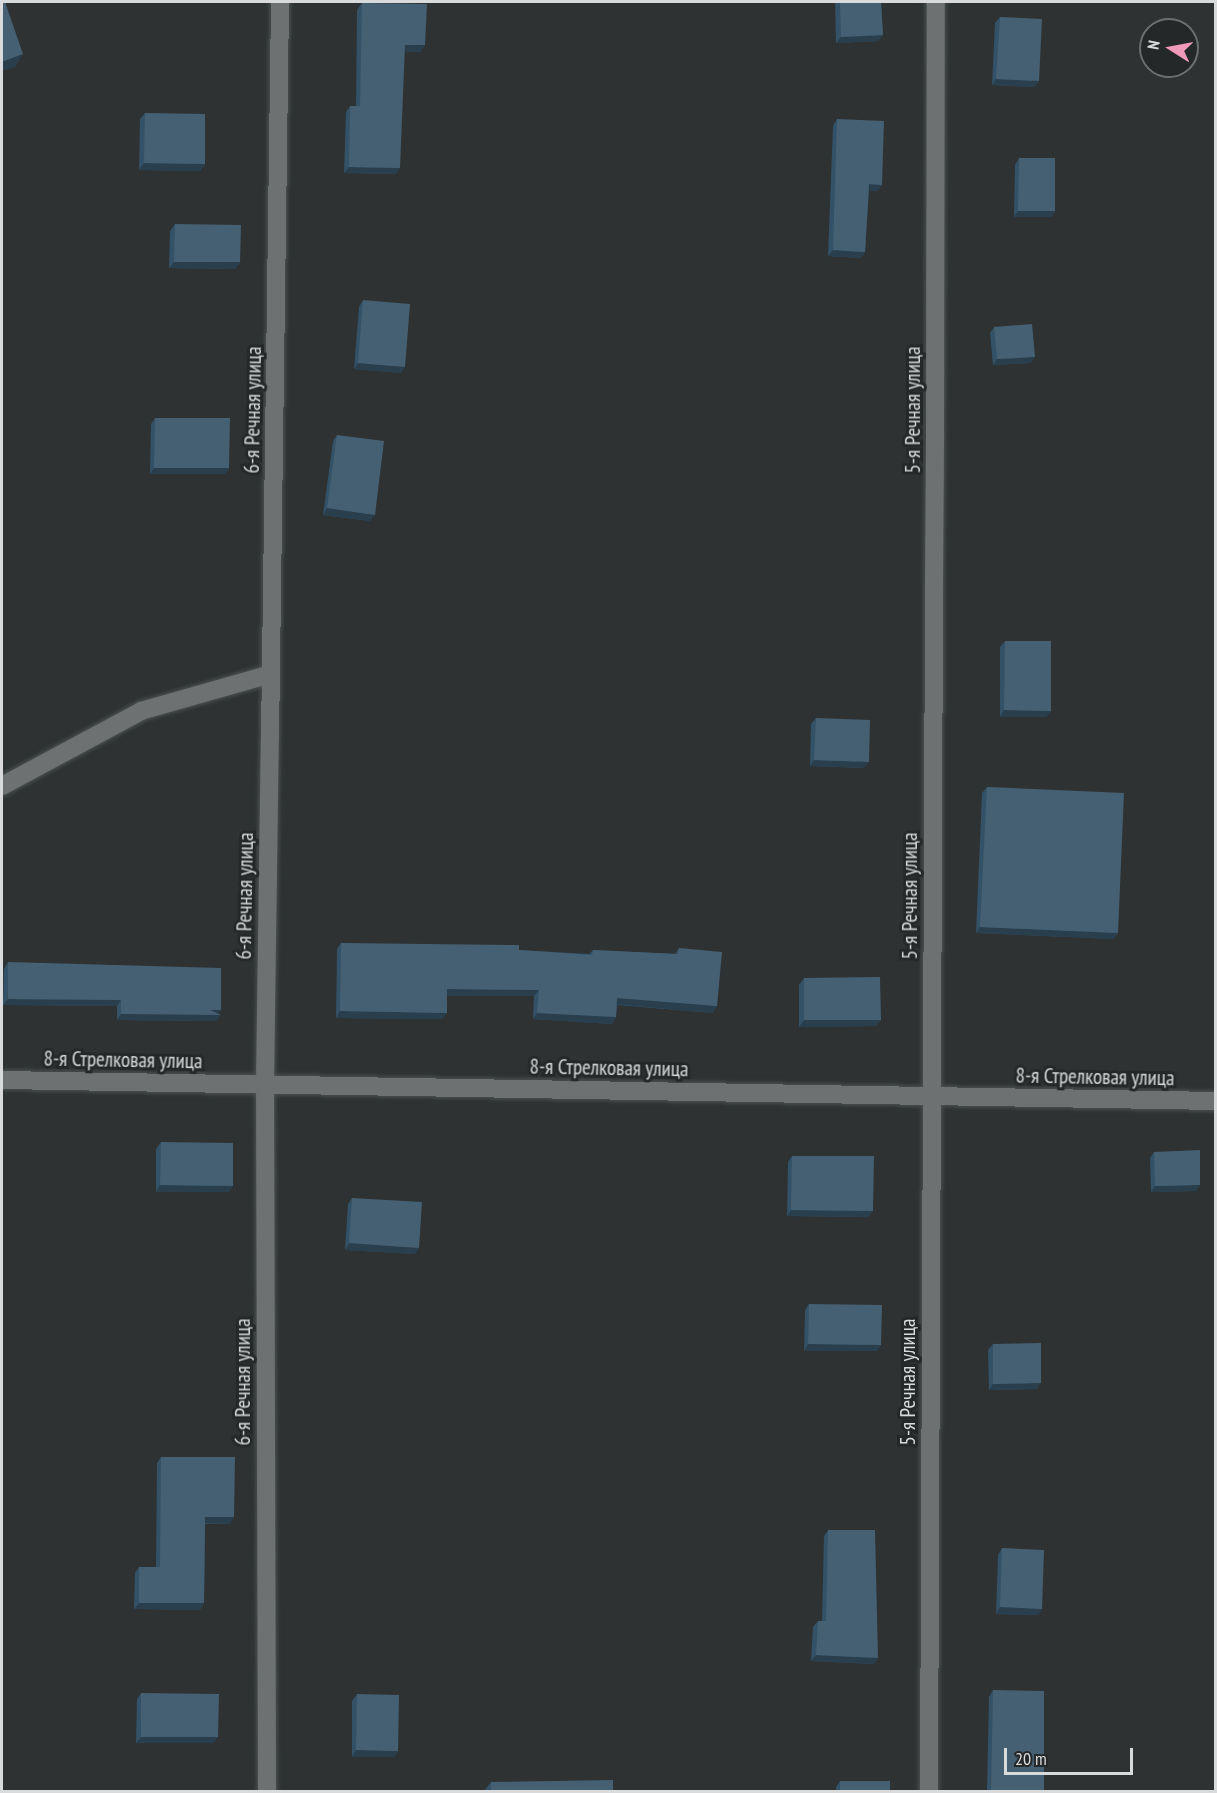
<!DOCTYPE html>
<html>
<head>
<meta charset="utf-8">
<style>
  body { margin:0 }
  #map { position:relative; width:1217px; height:1793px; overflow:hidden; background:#2e3233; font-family:"PT Sans Narrow",sans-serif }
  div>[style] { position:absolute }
  .roads { filter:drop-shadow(0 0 2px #4c5050) drop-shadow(0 0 2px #4c5050) }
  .lane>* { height:18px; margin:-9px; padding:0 9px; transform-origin:9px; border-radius:9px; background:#6d7172 }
  .street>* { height:18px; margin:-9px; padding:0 9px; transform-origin:9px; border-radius:9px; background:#6d7172 }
  .wall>* { inset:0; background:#335167 }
  .shaded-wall>* { inset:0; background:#2a3f4d }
  .building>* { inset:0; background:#456073 }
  span { translate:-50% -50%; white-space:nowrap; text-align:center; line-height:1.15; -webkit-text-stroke:6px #242829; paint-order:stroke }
  .street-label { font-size:21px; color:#d8dadb }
  .frame { position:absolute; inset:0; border:3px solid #d8dadb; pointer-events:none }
  .north { position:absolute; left:1139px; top:18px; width:60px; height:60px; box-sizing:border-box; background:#242829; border:2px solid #6c6f70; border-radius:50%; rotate:281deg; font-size:16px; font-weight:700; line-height:24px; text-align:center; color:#d8dadb }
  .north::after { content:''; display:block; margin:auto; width:21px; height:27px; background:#ef9ab8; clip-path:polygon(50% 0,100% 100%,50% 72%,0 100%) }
  .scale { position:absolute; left:1004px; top:1748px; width:129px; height:27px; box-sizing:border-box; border:3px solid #d8dadb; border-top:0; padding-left:8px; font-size:18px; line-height:21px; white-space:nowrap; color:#d8dadb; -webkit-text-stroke:4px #242829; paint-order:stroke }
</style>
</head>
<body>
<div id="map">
  <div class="roads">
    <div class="lane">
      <div style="left:934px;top:589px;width:154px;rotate:-89.6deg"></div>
      <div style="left:270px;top:738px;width:736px;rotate:-89.22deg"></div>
      <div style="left:2px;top:786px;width:158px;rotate:-28.3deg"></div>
      <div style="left:141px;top:711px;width:135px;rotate:-15.9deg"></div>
    </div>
    <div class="street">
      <div style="left:935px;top:435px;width:433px;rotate:-89.9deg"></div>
      <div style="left:2px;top:1080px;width:1214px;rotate:0.99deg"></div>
      <div style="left:267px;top:1792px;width:708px;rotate:-90.16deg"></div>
      <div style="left:265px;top:1084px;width:346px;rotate:-89.2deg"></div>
      <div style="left:929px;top:1792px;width:1203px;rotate:-89.76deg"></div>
    </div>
  </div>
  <div class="wall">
    <div style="clip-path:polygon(835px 2px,881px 2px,883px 35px,878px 41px,836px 43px)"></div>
    <div style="clip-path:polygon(362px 3px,421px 52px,404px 51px,396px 174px,344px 173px,346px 112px,350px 106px,356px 106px,357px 10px)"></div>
    <div style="clip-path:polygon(1000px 17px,1035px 87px,992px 85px,995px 23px)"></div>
    <div style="clip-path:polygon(145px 113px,205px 164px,200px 171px,139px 170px,140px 119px)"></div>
    <div style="clip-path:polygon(837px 119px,882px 185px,877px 191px,869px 191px,865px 252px,861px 258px,828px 256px,833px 126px)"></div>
    <div style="clip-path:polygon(1019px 158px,1055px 211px,1051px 217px,1014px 217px,1015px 165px)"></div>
    <div style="clip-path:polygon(175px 224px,240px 262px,235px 269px,169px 268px,170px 231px)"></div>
    <div style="clip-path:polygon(363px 300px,401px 373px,354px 369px,359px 307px)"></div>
    <div style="clip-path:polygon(994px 327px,1031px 363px,993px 365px,990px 333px)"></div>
    <div style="clip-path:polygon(155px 418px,229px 468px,225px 474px,150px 474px,151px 424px)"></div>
    <div style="clip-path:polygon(337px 435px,370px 521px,323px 515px,333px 441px)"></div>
    <div style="clip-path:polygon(1005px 641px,1051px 711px,1046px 717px,1000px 717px,1000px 647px)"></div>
    <div style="clip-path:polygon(816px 718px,864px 768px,810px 766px,811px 724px)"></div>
    <div style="clip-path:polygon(987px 787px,1118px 933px,1113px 939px,976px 933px,982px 793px)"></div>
    <div style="clip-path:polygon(341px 943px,519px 950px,589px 954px,593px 950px,675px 954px,679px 948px,717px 1006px,712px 1013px,617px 1005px,616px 1017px,612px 1024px,533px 1019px,534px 996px,447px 996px,442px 1019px,336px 1018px,337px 949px)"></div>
    <div style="clip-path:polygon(8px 962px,221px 1010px,218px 1013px,216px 1021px,117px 1020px,117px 1006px,3px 1005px,4px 969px)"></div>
    <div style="clip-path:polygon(804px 978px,881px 1020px,876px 1026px,799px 1027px,799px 985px)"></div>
    <div style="clip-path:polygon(161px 1142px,229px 1192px,156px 1192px,156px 1149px)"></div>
    <div style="clip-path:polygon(1154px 1152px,1196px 1191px,1151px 1192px,1150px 1158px)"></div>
    <div style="clip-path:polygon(792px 1156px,869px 1217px,787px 1216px,788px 1162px)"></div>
    <div style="clip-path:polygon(352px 1198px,415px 1254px,345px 1250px,348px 1204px)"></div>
    <div style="clip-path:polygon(809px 1304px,877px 1351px,804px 1351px,805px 1310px)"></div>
    <div style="clip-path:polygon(993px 1344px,1037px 1389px,989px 1390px,988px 1350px)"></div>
    <div style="clip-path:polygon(161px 1457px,230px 1524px,205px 1524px,204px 1603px,200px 1610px,134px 1609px,135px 1573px,139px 1567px,156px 1567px,157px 1463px)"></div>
    <div style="clip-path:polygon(828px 1530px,874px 1664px,811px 1661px,813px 1627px,818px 1621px,822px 1621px,824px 1536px)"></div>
    <div style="clip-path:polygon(1002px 1548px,1042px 1609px,1038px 1615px,996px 1614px,998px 1555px)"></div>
    <div style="clip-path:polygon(993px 1690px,1044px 1791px,987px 1791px,989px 1697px)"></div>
    <div style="clip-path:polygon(141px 1693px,218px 1737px,213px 1743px,136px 1743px,137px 1699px)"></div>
    <div style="clip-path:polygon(357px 1694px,398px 1751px,394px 1757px,352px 1757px,352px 1701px)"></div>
    <div style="clip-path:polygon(840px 1781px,890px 1791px,836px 1791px,836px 1787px)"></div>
    <div style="clip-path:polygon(491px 1782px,613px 1791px,484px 1791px)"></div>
  </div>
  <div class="shaded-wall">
    <div style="clip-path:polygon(187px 2px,233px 2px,232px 3px)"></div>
    <div style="clip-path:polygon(883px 35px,878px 41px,836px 43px,841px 37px)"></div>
    <div style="clip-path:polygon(405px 45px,425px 45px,421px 52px,400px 51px)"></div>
    <div style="clip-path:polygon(23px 54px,15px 67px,2px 71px,2px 62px)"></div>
    <div style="clip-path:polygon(996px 79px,1039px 81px,1035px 87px,992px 85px)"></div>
    <div style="clip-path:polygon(144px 163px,205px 164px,200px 171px,139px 170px)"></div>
    <div style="clip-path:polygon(349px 167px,400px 168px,396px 174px,344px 173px)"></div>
    <div style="clip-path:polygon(869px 184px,882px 185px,877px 191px,865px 191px)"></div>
    <div style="clip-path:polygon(1018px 211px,1055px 211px,1051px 217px,1014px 217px)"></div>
    <div style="clip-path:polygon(833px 250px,865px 252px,861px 258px,828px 256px)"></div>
    <div style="clip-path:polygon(174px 262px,240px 262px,235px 269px,169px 268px)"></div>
    <div style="clip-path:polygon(1035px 357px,1031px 363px,993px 365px,997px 359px)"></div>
    <div style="clip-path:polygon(358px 363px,405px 367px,401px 373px,354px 369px)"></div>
    <div style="clip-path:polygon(154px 468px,229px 468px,225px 474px,150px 474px)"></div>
    <div style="clip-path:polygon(327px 508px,375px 515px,370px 521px,323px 515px)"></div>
    <div style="clip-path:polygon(1004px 710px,1051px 711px,1046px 717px,1000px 717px)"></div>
    <div style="clip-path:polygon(814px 760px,869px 762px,864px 768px,810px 766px)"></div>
    <div style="clip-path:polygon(980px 927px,1118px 933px,1113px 939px,976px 933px)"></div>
    <div style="clip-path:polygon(447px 989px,539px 990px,534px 996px,442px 996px)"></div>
    <div style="clip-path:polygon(617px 998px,717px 1006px,712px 1013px,613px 1004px)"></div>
    <div style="clip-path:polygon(8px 999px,121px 1000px,117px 1006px,3px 1005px)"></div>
    <div style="clip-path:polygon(210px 1010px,221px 1010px,217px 1015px,221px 1015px,216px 1021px,117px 1020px,121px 1014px)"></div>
    <div style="clip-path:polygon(340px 1011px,447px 1013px,442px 1019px,336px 1018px)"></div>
    <div style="clip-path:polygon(537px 1013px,616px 1017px,612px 1024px,533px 1019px)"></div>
    <div style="clip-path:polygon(804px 1020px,881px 1020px,876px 1026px,799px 1027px)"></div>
    <div style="clip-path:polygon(160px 1185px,233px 1186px,229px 1192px,156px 1192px)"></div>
    <div style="clip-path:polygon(1200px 1185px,1196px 1191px,1151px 1192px,1155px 1186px)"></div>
    <div style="clip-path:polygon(791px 1210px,873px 1211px,869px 1217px,787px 1216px)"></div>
    <div style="clip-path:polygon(349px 1243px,419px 1248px,415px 1254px,345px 1250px)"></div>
    <div style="clip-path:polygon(808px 1344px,881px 1345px,877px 1351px,804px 1351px)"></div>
    <div style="clip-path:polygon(1041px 1383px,1037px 1389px,989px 1390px,993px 1384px)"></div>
    <div style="clip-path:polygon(205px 1517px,234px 1517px,230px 1524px,201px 1523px)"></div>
    <div style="clip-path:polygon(139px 1603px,204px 1603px,200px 1610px,134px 1609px)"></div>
    <div style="clip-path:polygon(1000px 1607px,1042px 1609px,1038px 1615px,996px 1614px)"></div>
    <div style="clip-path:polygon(816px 1655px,878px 1658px,874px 1664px,811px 1661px)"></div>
    <div style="clip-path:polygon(141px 1737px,218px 1737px,213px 1743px,136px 1743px)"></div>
    <div style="clip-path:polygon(356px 1750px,398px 1751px,394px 1757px,352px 1757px)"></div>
  </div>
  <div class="building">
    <div style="clip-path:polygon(5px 2px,23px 54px,2px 62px,2px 3px)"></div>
    <div style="clip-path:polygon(840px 2px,881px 2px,883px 35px,841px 37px)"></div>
    <div style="clip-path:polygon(362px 3px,427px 4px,425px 45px,405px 45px,400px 168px,349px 167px,350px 106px,360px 106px)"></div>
    <div style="clip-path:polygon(1000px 17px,1042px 19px,1039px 81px,996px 79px)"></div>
    <div style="clip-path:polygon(145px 113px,205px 114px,205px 164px,144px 163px)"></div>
    <div style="clip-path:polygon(837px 119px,884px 121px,882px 185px,869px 184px,865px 252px,833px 250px)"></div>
    <div style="clip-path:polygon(1019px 158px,1055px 158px,1055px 211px,1018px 211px)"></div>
    <div style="clip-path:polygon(175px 224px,241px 225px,240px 262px,174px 262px)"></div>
    <div style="clip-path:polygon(363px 300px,410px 304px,405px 367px,358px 363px)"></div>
    <div style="clip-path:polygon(1032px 324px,1035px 357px,997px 359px,994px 327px)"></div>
    <div style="clip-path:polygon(155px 418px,230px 418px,229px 468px,154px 468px)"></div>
    <div style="clip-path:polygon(337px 435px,384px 441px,375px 515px,327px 508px)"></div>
    <div style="clip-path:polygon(1005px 641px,1051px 641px,1051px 711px,1004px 710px)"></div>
    <div style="clip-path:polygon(816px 718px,870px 720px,869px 762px,814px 760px)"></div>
    <div style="clip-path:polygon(987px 787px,1124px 793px,1118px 933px,980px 927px)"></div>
    <div style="clip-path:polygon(341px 943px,519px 945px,519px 950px,592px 955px,593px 950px,678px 954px,679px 948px,722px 952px,717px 1006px,617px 998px,616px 1017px,537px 1013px,539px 990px,447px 989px,447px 1013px,340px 1011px)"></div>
    <div style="clip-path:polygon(8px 962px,221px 968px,221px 1010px,210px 1010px,221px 1015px,121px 1014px,121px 1000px,8px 999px)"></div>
    <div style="clip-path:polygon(880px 977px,881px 1020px,804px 1020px,804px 978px)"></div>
    <div style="clip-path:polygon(161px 1142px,233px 1143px,233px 1186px,160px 1185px)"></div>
    <div style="clip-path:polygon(1200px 1150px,1200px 1185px,1155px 1186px,1154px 1152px)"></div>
    <div style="clip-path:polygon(792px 1156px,874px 1156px,873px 1211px,791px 1210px)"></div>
    <div style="clip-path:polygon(352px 1198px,422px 1202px,419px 1248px,349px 1243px)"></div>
    <div style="clip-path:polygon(809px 1304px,882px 1305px,881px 1345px,808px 1344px)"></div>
    <div style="clip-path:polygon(1041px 1343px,1041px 1383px,993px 1384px,993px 1344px)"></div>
    <div style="clip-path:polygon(161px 1457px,235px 1457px,234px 1517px,205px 1517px,204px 1603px,139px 1603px,139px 1567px,160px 1567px)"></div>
    <div style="clip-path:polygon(828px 1530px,875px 1530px,878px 1658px,816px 1655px,818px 1621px,826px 1621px)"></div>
    <div style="clip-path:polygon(1002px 1548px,1044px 1550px,1042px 1609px,1000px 1607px)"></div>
    <div style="clip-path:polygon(993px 1690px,1044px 1691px,1044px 1791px,991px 1791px)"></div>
    <div style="clip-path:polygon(141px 1693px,219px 1694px,218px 1737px,141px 1737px)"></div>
    <div style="clip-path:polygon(357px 1694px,399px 1695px,398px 1751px,356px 1750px)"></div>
    <div style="clip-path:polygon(613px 1780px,613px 1791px,491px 1791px,491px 1782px)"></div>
    <div style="clip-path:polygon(840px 1781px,890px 1781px,890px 1791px,840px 1791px)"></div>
  </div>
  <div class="street-label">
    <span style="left:253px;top:410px;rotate:-89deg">6-я Речная улица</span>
    <span style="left:913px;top:410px;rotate:-90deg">5-я Речная улица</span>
    <span style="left:245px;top:896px;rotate:-89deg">6-я Речная улица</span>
    <span style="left:910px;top:896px;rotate:-90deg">5-я Речная улица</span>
    <span style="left:123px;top:1060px;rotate:1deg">8-я Стрелковая улица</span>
    <span style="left:609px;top:1068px;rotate:1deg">8-я Стрелковая улица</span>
    <span style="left:1095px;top:1077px;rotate:1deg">8-я Стрелковая улица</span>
    <span style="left:243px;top:1382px;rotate:-90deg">6-я Речная улица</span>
    <span style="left:908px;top:1382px;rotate:-90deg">5-я Речная улица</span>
  </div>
  <div class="frame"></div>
  <div class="north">N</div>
  <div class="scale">20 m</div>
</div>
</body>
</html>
